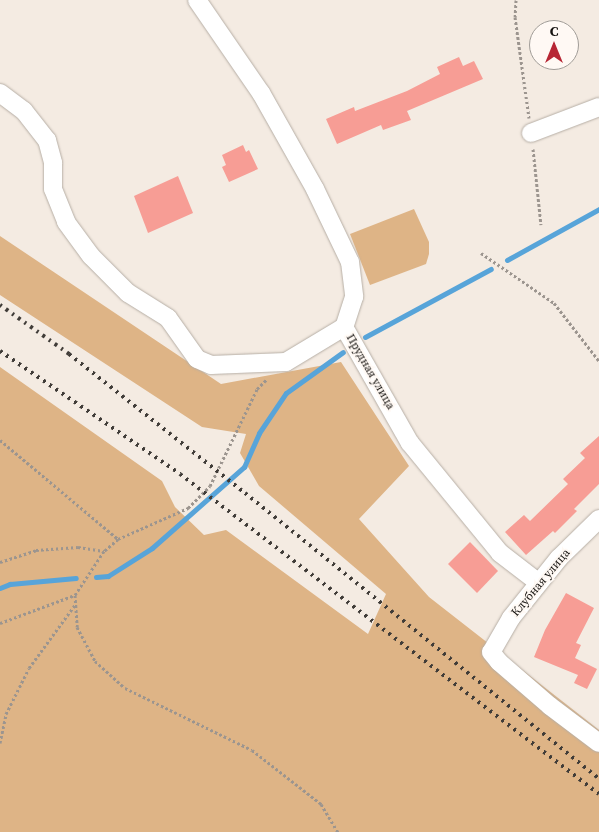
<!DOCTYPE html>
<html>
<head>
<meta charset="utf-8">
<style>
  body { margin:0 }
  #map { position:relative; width:599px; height:832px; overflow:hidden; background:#f4ebe2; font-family:"Source Serif 4",serif }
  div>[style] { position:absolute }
  .green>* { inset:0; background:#deb486 }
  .stream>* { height:5px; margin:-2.5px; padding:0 2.5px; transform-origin:2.5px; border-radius:2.5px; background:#57a4d9 }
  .building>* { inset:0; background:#f79d95 }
  .path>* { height:3px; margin-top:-1.5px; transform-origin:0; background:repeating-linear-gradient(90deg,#9c958f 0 2.5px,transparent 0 5px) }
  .roads { filter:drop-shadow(0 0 1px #b6aea5) drop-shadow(0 0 1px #b6aea5) }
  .street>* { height:18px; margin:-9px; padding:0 9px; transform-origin:9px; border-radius:9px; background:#fff }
  .rail>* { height:4px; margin-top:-2px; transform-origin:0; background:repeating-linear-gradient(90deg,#403c38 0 2.5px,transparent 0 7.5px) }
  span { translate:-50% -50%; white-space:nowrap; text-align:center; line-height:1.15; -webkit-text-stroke:4px #fff9f4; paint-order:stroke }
  .street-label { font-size:12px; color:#15120f }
  .north { position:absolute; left:529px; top:20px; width:50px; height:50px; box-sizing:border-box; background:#fff9f4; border:1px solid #a19d98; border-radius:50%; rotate:0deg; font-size:14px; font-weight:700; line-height:20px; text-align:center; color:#15120f }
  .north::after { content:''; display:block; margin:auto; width:18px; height:22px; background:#b72634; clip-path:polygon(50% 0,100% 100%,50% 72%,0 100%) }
</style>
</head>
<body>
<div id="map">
  <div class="green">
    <div style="clip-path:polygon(414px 209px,429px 242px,429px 254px,426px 264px,370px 285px,350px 234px)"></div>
    <div style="clip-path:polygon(0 236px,221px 384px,341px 362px,409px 466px,359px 519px,429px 597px,599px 730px,599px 832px,0 832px,0 367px,162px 481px,175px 507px,204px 535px,226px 530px,368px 634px,386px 594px,259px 486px,240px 453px,246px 434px,202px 427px,0 295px)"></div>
  </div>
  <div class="stream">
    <div style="left:507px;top:260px;width:105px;rotate:-29deg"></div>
    <div style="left:365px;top:337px;width:143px;rotate:-28.4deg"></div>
    <div style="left:96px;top:577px;width:12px;rotate:-5deg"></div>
    <div style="left:108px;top:576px;width:52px;rotate:-32.5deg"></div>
    <div style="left:152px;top:548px;width:123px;rotate:-41.4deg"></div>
    <div style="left:244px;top:467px;width:37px;rotate:-66deg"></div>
    <div style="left:259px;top:433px;width:48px;rotate:-56deg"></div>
    <div style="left:286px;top:393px;width:70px;rotate:-35.7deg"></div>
    <div style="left:0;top:588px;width:11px;rotate:-22deg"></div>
    <div style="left:10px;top:584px;width:66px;rotate:-5.2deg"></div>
  </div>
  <div class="building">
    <div style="clip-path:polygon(459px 57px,463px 66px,474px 61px,483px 79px,407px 111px,411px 120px,383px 130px,381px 125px,337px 144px,326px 119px,354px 107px,355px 111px,407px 91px,440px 74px,437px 67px)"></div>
    <div style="clip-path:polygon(243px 145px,246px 152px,249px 150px,258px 169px,229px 182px,222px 167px,226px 165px,222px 155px)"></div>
    <div style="clip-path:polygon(178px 176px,193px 213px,148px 233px,134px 196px)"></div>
    <div style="clip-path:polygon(599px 436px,599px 484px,574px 509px,577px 511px,555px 533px,553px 531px,526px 555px,505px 532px,524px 515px,530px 521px,568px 484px,563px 479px,585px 458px,580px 453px)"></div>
    <div style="clip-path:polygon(470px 542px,498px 571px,477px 593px,448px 564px)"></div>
    <div style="clip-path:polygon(566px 593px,594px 608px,576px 643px,581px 645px,575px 658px,597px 669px,587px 689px,574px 683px,578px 675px,534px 657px,545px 630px)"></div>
  </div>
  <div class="path">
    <div style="left:516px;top:0;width:17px;rotate:93deg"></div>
    <div style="left:515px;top:17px;width:102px;rotate:82.1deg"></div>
    <div style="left:533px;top:149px;width:76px;rotate:84deg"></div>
    <div style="left:481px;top:253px;width:88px;rotate:34.4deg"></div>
    <div style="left:554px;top:303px;width:73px;rotate:52.2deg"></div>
    <div style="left:0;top:440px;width:154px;rotate:40deg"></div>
    <div style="left:118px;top:539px;width:18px;rotate:139deg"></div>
    <div style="left:104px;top:551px;width:53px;rotate:123.4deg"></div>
    <div style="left:75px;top:595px;width:32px;rotate:86deg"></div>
    <div style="left:77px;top:627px;width:38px;rotate:62deg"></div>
    <div style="left:95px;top:661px;width:40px;rotate:42deg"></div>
    <div style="left:125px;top:688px;width:141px;rotate:26deg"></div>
    <div style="left:252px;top:750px;width:88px;rotate:38deg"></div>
    <div style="left:321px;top:804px;width:33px;rotate:59deg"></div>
    <div style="left:118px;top:539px;width:77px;rotate:-23.9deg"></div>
    <div style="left:188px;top:508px;width:31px;rotate:-45deg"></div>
    <div style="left:210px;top:486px;width:108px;rotate:-64.1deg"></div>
    <div style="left:257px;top:389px;width:14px;rotate:-45deg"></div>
    <div style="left:0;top:562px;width:38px;rotate:-18deg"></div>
    <div style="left:36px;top:550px;width:42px;rotate:-4.1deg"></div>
    <div style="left:78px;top:547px;width:26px;rotate:9deg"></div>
    <div style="left:0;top:623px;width:80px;rotate:-20.5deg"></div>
    <div style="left:0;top:743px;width:30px;rotate:-78deg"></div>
    <div style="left:6px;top:714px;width:51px;rotate:-63.4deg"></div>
    <div style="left:29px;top:668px;width:78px;rotate:-53.9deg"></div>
  </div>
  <div class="roads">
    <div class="street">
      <div style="left:197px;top:0;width:113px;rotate:55.5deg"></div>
      <div style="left:261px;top:93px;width:110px;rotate:60.6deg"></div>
      <div style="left:315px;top:189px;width:81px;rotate:64.4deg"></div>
      <div style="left:350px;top:262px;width:35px;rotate:83deg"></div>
      <div style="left:354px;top:297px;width:32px;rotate:108deg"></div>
      <div style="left:344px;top:327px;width:133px;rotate:60.4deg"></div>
      <div style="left:410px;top:443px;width:142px;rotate:50.7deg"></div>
      <div style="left:500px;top:553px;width:49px;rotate:37.6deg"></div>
      <div style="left:0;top:93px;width:30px;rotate:37deg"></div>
      <div style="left:24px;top:111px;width:37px;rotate:52deg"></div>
      <div style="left:47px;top:140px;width:24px;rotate:75deg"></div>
      <div style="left:53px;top:163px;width:26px;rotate:90deg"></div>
      <div style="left:53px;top:189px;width:35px;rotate:68deg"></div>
      <div style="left:66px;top:222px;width:42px;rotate:53.7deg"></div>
      <div style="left:91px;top:256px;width:52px;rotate:45deg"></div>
      <div style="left:128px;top:293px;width:47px;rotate:32deg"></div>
      <div style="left:168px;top:318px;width:50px;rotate:54.7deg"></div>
      <div style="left:197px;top:359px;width:15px;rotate:23deg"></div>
      <div style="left:211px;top:365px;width:75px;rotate:-2.3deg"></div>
      <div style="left:286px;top:362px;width:68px;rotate:-31.1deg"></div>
      <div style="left:531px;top:133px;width:73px;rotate:-20.9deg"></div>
      <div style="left:599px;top:519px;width:56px;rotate:135.7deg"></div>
      <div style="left:559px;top:558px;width:77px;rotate:128.7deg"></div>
      <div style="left:511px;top:618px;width:39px;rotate:120deg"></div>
      <div style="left:491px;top:652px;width:13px;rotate:51deg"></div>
      <div style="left:499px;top:662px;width:67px;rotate:40.8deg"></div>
      <div style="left:550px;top:706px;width:61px;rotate:37.1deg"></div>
    </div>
  </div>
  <div class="rail">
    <div style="left:0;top:305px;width:85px;rotate:35.4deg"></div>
    <div style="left:69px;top:354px;width:224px;rotate:38.3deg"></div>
    <div style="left:245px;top:493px;width:455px;rotate:38.9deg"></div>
    <div style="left:0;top:351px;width:218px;rotate:34.3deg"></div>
    <div style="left:180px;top:474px;width:527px;rotate:37.37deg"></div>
  </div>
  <div class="street-label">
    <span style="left:370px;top:372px;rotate:60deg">Прудная улица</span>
    <span style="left:541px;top:583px;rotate:-50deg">Клубная улица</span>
  </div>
  <div class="north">С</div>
</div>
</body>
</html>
